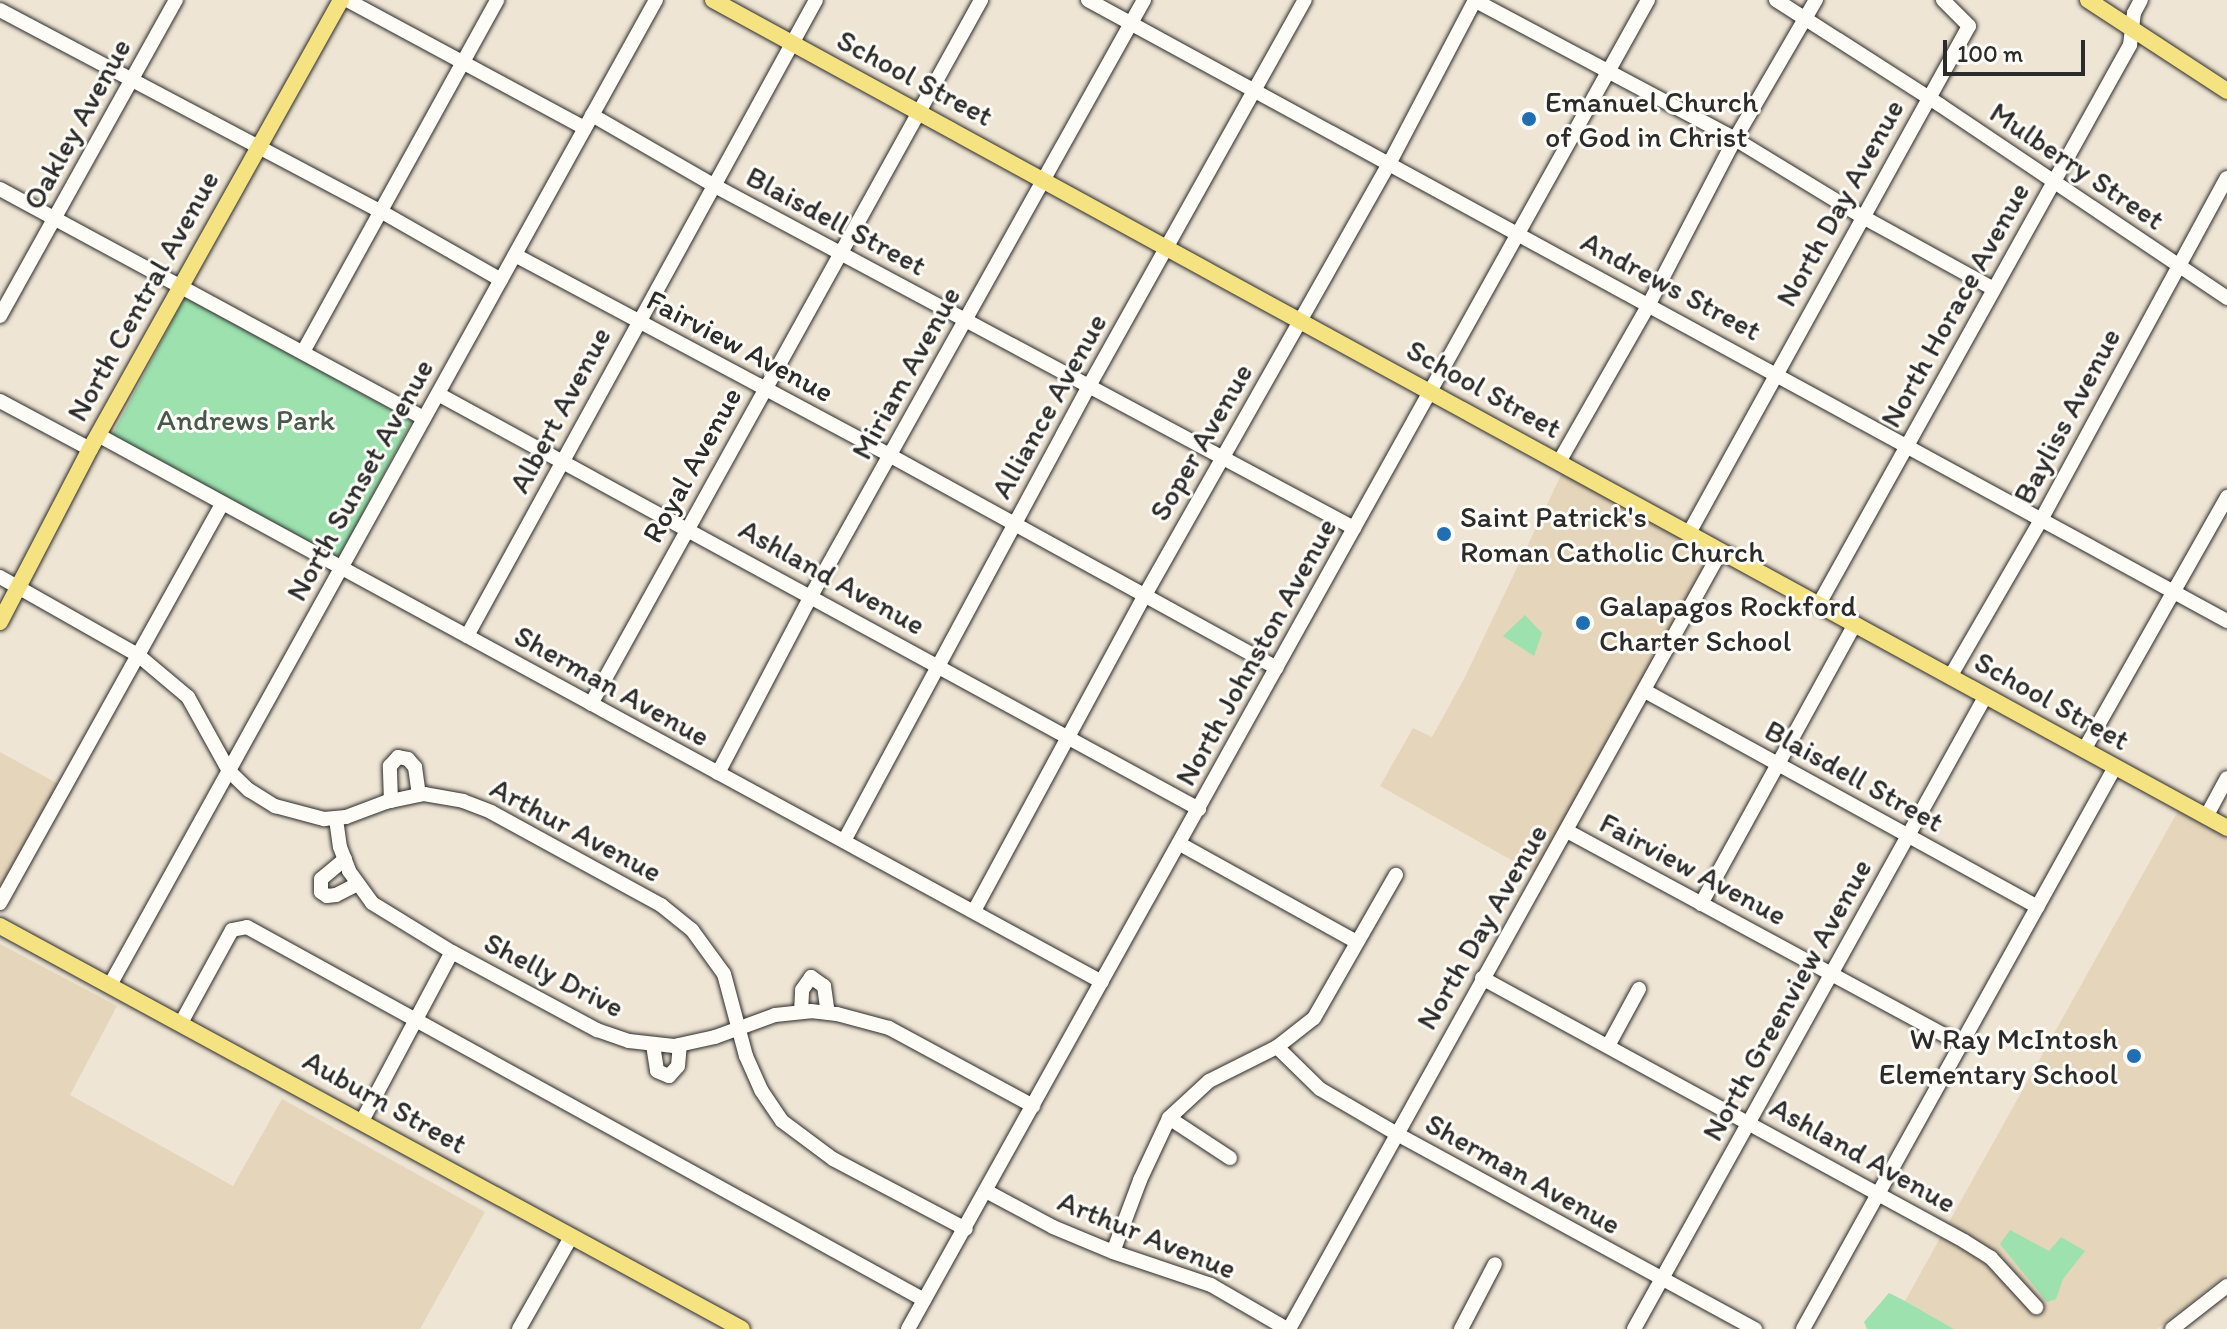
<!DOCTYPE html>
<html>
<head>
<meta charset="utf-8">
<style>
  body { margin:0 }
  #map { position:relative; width:2227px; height:1329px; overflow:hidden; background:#efe5d4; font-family:Itim,sans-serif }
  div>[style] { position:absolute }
  .built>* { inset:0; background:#e5d5bb }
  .green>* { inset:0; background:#9ce1ae }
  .roads { filter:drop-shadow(0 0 2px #2b2b2b) drop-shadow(0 0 2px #2b2b2b) }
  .minor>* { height:14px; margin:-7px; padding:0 7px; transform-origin:7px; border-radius:7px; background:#fdfcf7 }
  .major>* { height:16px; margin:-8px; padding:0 8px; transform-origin:8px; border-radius:8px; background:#f5e382 }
  .dots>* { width:22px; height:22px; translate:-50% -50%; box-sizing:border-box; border:4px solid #fdfcf7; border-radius:50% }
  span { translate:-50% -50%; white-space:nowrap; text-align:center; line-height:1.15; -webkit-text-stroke:6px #fdfcf7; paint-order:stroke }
  .street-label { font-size:30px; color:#2b2b2b }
  .poi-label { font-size:30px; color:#2b2b2b }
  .left { translate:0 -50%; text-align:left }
  .right { translate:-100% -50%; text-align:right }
  .park-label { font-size:30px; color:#47584c }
  .scale { position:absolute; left:1943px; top:40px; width:142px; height:36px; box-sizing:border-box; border:4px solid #2b2b2b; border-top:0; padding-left:10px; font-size:24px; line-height:28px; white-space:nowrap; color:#2b2b2b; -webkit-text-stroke:6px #fdfcf7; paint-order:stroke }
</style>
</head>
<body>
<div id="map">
  <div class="built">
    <div style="clip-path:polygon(1562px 473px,1703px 551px,1708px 561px,1536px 874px,1380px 786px,1413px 728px,1432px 737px,1465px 677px)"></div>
    <div style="clip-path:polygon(0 752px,60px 785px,0 894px)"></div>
    <div style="clip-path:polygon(2178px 811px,2227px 838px,2227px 1274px,2157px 1329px,1954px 1329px,1905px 1301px)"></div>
    <div style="clip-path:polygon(0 944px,117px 1006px,70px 1095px,233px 1186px,282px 1099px,485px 1212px,420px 1329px,0 1329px)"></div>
  </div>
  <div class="green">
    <div style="clip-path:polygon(185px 297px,412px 421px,341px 554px,332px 557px,112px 435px)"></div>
    <div style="clip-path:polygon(1525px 615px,1542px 633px,1534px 656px,1503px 636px)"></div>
    <div style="clip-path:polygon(2010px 1230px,2049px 1251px,2061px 1237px,2085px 1251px,2063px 1279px,2056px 1299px,2047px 1302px,2000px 1244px)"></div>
    <div style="clip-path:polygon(1889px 1293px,1905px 1301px,1954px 1329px,1867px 1329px,1864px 1322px)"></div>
  </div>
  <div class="roads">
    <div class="minor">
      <div style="left:347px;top:0;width:270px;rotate:28.3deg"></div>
      <div style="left:1088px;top:0;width:1297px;rotate:28.6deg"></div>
      <div style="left:1474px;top:0;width:296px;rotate:28deg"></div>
      <div style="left:1735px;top:139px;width:150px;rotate:31.4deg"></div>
      <div style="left:1863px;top:217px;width:149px;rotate:28.8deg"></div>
      <div style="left:1776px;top:0;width:195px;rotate:32.6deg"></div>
      <div style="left:1940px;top:105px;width:346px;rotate:33.9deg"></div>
      <div style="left:0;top:10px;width:432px;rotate:27.9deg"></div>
      <div style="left:382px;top:212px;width:137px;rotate:29.7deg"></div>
      <div style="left:592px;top:115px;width:142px;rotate:30deg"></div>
      <div style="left:715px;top:186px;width:725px;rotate:28.16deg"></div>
      <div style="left:0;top:189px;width:482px;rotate:28.4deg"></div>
      <div style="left:515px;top:255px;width:426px;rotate:28.1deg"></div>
      <div style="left:891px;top:456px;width:440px;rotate:28.8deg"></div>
      <div style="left:0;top:316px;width:362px;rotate:-60.9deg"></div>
      <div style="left:303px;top:352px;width:402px;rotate:-61.1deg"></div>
      <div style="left:438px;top:394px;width:867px;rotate:28.61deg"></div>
      <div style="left:0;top:401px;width:102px;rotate:28.1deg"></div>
      <div style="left:98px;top:435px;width:1143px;rotate:28.58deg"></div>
      <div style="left:1559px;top:462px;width:182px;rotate:-60.3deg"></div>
      <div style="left:1649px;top:304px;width:186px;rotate:-62.5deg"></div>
      <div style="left:1735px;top:139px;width:161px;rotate:-59.8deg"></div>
      <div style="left:1689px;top:533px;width:579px;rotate:-61.09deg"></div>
      <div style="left:1969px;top:26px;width:37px;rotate:-135deg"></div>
      <div style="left:0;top:577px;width:159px;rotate:29.5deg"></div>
      <div style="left:138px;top:655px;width:65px;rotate:40deg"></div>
      <div style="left:188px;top:697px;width:85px;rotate:61deg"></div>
      <div style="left:229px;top:771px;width:28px;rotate:44deg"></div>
      <div style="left:249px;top:790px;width:31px;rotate:32deg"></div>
      <div style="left:275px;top:806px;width:51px;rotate:14.9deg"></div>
      <div style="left:324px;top:819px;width:22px;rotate:-5deg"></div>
      <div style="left:346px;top:817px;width:43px;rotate:-20.6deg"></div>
      <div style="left:386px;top:802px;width:39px;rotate:-12deg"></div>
      <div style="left:424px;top:794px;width:40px;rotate:10deg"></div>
      <div style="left:463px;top:801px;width:30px;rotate:21deg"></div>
      <div style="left:491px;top:812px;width:194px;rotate:28.7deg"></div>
      <div style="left:661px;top:905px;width:40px;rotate:39deg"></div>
      <div style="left:692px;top:930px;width:54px;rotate:54deg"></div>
      <div style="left:724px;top:974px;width:85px;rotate:75deg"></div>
      <div style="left:746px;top:1056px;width:37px;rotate:66deg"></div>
      <div style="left:761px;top:1090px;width:37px;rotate:56deg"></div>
      <div style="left:782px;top:1121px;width:64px;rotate:36.7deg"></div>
      <div style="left:833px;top:1159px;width:150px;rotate:27.8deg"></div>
      <div style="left:1819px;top:604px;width:640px;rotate:-60.91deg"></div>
      <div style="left:2130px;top:45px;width:32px;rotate:-83deg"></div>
      <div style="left:2134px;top:13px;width:15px;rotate:-62deg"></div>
      <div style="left:467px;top:636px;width:725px;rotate:-61.24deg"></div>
      <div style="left:1950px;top:677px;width:181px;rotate:-59.9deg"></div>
      <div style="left:2041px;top:520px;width:389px;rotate:-61.5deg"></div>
      <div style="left:1645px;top:691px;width:448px;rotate:28.8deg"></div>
      <div style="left:591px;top:704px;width:805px;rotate:-61.01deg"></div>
      <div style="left:2084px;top:750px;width:291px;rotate:-60.5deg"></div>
      <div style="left:718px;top:773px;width:200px;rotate:-62.3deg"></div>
      <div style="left:811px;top:596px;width:683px;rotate:-60.81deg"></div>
      <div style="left:391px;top:801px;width:35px;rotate:-92deg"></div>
      <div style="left:390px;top:766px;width:12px;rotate:-48deg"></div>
      <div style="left:398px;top:757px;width:10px;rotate:11deg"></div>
      <div style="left:408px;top:759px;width:11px;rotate:49deg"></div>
      <div style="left:415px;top:767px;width:28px;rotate:82deg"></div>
      <div style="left:2206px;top:817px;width:44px;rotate:-61.7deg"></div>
      <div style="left:336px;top:819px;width:28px;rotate:82deg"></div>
      <div style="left:340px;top:847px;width:26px;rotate:69deg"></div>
      <div style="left:349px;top:871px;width:39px;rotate:54deg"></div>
      <div style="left:372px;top:903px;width:94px;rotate:31.5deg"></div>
      <div style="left:452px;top:952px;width:165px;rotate:28.3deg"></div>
      <div style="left:597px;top:1030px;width:34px;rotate:19deg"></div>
      <div style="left:629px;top:1041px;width:45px;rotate:6.3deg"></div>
      <div style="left:674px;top:1046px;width:42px;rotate:-12.4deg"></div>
      <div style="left:715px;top:1037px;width:64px;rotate:-20.1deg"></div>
      <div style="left:775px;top:1015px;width:36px;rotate:-6deg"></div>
      <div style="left:811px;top:1011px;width:26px;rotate:7deg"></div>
      <div style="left:837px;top:1014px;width:54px;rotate:15.1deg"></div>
      <div style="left:889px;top:1028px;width:164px;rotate:28.4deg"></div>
      <div style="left:1567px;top:831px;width:449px;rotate:28.4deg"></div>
      <div style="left:844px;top:841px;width:517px;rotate:-61.7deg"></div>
      <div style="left:1089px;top:386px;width:442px;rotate:-60.8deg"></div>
      <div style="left:1180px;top:844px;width:202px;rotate:29deg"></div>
      <div style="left:345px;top:859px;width:31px;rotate:140deg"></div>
      <div style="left:321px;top:879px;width:13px;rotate:90deg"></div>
      <div style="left:321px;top:892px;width:7px;rotate:34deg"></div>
      <div style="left:327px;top:896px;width:9px;rotate:-6deg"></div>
      <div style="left:336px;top:895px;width:22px;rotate:-27deg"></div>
      <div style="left:0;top:903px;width:457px;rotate:-60.9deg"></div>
      <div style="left:1701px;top:904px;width:320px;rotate:-61.2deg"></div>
      <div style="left:974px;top:911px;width:359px;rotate:-61.6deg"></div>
      <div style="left:1145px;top:595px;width:495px;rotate:-60.5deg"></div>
      <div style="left:1389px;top:164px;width:185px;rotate:-62.3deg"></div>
      <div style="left:1482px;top:978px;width:549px;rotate:28.62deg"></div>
      <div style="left:1964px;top:1241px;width:32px;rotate:32deg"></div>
      <div style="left:1991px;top:1258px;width:67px;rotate:47.4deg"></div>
      <div style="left:110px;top:985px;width:1126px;rotate:-61deg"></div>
      <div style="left:801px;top:1012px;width:22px;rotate:-87deg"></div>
      <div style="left:802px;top:990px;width:16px;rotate:-55deg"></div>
      <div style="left:811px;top:977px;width:16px;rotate:35deg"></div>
      <div style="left:824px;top:986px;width:27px;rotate:82deg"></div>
      <div style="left:181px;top:1023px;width:106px;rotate:-61.3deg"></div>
      <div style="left:232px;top:930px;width:15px;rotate:-11deg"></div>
      <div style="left:247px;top:927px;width:773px;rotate:28.85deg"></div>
      <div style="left:653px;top:1045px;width:26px;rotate:81deg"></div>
      <div style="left:657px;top:1071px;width:13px;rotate:23deg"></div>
      <div style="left:669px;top:1076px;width:13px;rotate:-48deg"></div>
      <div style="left:678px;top:1066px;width:21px;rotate:-85deg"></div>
      <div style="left:1608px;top:1046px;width:65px;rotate:-61.5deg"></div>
      <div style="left:1277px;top:1047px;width:60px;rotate:44.3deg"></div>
      <div style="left:1320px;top:1089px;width:89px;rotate:30.3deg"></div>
      <div style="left:1397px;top:1134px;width:408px;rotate:28.6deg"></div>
      <div style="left:1169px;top:1118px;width:73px;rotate:33.3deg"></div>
      <div style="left:362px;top:1121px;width:191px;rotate:-62deg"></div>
      <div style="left:986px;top:1191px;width:76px;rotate:28.2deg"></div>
      <div style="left:1053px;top:1227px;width:65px;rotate:22.6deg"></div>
      <div style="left:1113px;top:1252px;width:103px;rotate:18.6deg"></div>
      <div style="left:1211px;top:1285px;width:88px;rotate:30.1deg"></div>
      <div style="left:1113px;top:1252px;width:77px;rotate:-69.4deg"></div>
      <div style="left:1140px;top:1180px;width:68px;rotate:-64.9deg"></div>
      <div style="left:1169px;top:1118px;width:54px;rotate:-42.8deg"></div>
      <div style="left:1209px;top:1081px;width:76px;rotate:-26.6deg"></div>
      <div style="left:1277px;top:1047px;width:47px;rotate:-38.1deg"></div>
      <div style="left:1314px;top:1018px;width:165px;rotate:-60.2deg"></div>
      <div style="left:519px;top:1329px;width:106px;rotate:-60.5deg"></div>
      <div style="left:908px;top:1329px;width:1521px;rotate:-60.89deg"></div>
      <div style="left:1289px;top:1329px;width:890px;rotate:-60.96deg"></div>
      <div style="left:1461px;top:1329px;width:73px;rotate:-62.4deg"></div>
      <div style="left:1634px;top:1329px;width:723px;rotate:-60.95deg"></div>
      <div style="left:1803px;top:1329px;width:643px;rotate:-60.96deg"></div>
      <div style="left:2172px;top:1329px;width:70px;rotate:-38deg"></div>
    </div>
    <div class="major">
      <div style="left:713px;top:0;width:1726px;rotate:28.67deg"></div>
      <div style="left:2088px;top:0;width:166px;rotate:33.2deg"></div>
      <div style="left:0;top:622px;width:195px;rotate:-62.5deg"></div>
      <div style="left:90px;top:449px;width:514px;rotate:-60.79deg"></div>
      <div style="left:0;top:926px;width:844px;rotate:28.51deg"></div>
    </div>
  </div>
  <div class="dots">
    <div style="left:1529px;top:119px;background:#1f6fb2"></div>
    <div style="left:1444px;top:534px;background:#1f6fb2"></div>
    <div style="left:1583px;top:623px;background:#1f6fb2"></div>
    <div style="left:2134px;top:1056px;background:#1f6fb2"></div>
  </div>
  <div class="street-label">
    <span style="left:915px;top:78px;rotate:28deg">School Street</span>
    <span style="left:77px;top:124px;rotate:-61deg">Oakley Avenue</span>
    <span style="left:2077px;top:166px;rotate:34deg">Mulberry Street</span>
    <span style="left:1840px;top:203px;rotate:-61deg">North Day Avenue</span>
    <span style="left:836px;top:221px;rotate:28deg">Blaisdell Street</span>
    <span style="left:1671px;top:286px;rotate:28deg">Andrews Street</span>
    <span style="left:143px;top:296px;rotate:-61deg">North Central Avenue</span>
    <span style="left:1955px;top:305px;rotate:-61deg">North Horace Avenue</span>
    <span style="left:740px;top:346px;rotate:28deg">Fairview Avenue</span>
    <span style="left:906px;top:373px;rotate:-61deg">Miriam Avenue</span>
    <span style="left:1484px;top:389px;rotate:29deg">School Street</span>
    <span style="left:1049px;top:406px;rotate:-61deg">Alliance Avenue</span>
    <span style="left:560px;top:410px;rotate:-62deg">Albert Avenue</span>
    <span style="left:2067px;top:416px;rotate:-62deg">Bayliss Avenue</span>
    <span style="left:1201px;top:442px;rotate:-60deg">Soper Avenue</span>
    <span style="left:692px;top:465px;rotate:-61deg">Royal Avenue</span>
    <span style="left:360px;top:480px;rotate:-61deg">North Sunset Avenue</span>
    <span style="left:832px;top:577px;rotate:29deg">Ashland Avenue</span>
    <span style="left:1256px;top:652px;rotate:-61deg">North Johnston Avenue</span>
    <span style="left:612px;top:686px;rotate:29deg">Sherman Avenue</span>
    <span style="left:2052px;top:701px;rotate:29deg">School Street</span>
    <span style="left:1854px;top:776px;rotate:29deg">Blaisdell Street</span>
    <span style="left:576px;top:830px;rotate:28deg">Arthur Avenue</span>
    <span style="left:1693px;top:869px;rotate:28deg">Fairview Avenue</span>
    <span style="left:1482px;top:927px;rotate:-60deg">North Day Avenue</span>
    <span style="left:554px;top:975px;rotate:27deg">Shelly Drive</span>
    <span style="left:1787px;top:1000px;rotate:-61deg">North Greenview Avenue</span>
    <span style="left:385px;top:1102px;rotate:29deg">Auburn Street</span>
    <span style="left:1863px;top:1155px;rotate:29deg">Ashland Avenue</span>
    <span style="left:1523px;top:1174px;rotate:29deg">Sherman Avenue</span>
    <span style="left:1147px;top:1235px;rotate:22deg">Arthur Avenue</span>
  </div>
  <div class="poi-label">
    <span class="left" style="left:1545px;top:119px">Emanuel Church<br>of God in Christ</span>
    <span class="left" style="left:1460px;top:534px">Saint Patrick's<br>Roman Catholic Church</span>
    <span class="left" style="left:1599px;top:623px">Galapagos Rockford<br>Charter School</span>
    <span class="right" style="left:2118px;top:1056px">W Ray McIntosh<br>Elementary School</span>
  </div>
  <div class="park-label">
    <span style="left:246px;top:420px">Andrews Park</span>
  </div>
  <div class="scale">100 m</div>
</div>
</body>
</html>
